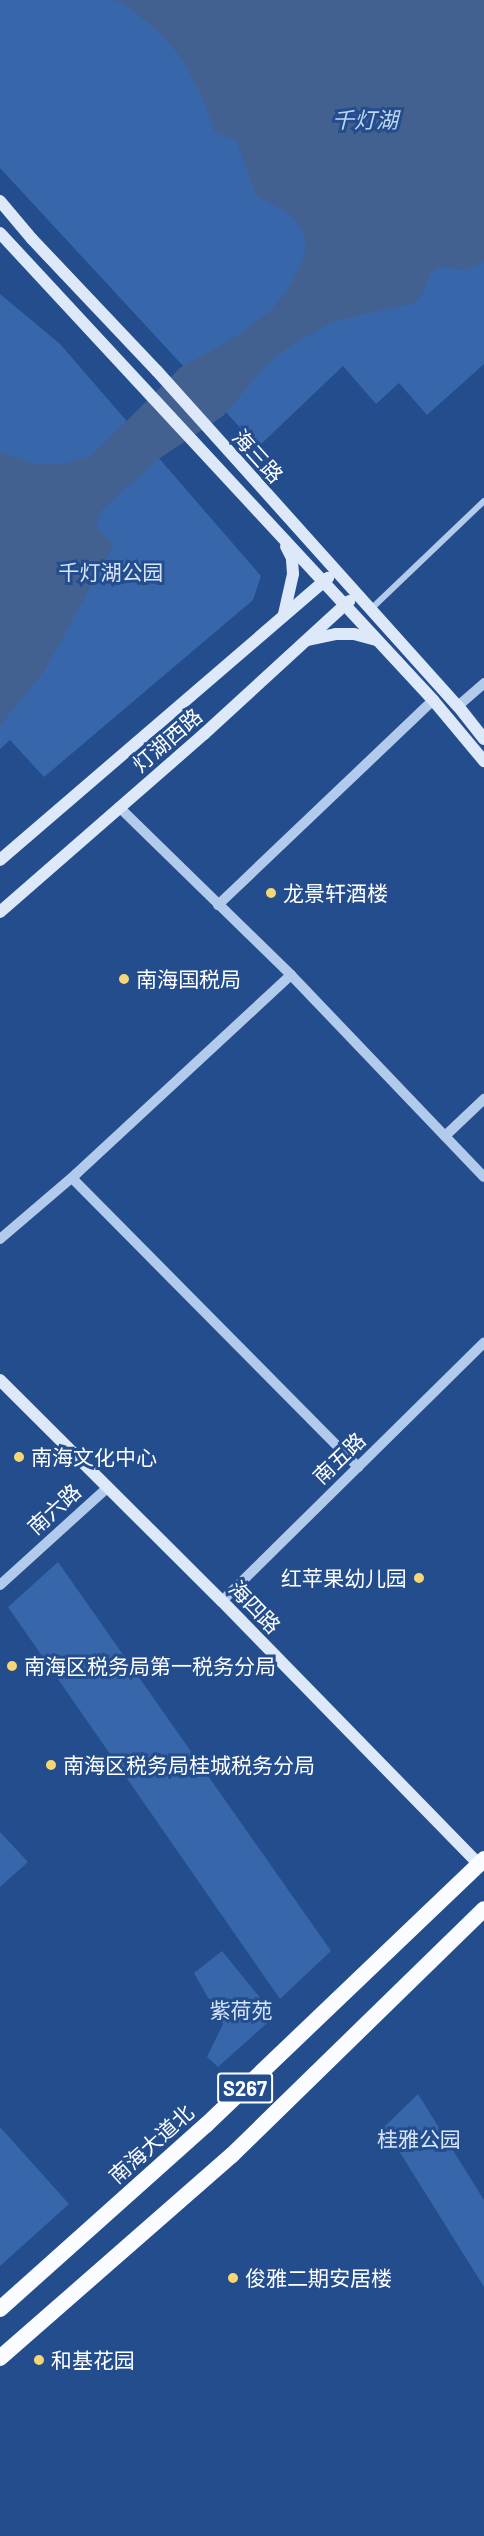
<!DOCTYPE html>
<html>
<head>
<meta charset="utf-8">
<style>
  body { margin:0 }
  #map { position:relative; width:484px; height:2536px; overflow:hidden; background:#234d8d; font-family:Barlow,"Noto Sans SC",sans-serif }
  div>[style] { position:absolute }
  .green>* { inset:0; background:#3767aa }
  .water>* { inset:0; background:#436190 }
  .minor>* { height:6px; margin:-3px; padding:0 3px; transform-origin:3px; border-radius:3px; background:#b2caeb }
  .tertiary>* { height:10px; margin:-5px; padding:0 5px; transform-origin:5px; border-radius:5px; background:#b2caeb }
  .secondary>* { height:12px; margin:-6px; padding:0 6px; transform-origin:6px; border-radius:6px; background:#dde8f9 }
  .trunk>* { height:16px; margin:-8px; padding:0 8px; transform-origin:8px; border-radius:8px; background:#fafcff }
  .dots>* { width:16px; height:16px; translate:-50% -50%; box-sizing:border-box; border:3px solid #234d8d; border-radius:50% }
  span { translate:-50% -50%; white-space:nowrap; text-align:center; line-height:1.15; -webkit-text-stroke:6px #234d8d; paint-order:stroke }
  .shield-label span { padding:2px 4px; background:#234d8d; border:2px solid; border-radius:4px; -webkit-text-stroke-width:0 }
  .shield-label { font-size:20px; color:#fff; font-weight:700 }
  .street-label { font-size:21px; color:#fff }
  .park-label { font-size:21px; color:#d7e5f8 }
  .poi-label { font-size:21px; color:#fff }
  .left { translate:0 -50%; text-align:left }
  .right { translate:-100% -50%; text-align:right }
  .water-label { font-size:22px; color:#bed4f2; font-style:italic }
</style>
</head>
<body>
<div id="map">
  <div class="green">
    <div style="clip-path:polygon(0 0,484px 0,484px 364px,427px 415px,399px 383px,376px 404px,343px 366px,258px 447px,0 168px)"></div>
    <div style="clip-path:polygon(0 294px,60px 344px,261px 576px,253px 600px,44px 777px,10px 740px,0 749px)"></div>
    <div style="clip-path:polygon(58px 1562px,331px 1951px,280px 1999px,8px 1607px)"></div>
    <div style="clip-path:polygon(0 1832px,28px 1862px,0 1887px)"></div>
    <div style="clip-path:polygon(222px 1951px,275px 2016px,218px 2067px,207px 2057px,223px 2024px,194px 1973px)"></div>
    <div style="clip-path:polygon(418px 2094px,484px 2200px,484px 2287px,384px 2127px)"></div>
    <div style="clip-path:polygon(0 2127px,69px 2204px,0 2266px)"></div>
  </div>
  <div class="water">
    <div style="clip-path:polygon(114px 0,484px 0,484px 262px,466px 270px,439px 267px,430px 274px,423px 293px,415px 303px,335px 321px,297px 341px,267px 364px,223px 416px,157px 460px,101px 511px,97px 523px,100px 533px,114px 544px,45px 670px,0 726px,0 452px,35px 464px,64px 464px,91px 456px,180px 368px,239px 335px,270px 311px,290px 286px,304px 258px,306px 239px,301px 227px,287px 212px,256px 196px,236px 140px,215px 132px,201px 95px,183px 60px,158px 31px,125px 5px)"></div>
  </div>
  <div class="minor">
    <div style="left:371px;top:609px;width:156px;rotate:-43.7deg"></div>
  </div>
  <div class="tertiary">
    <div style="left:458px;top:706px;width:35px;rotate:-41deg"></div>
    <div style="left:119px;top:807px;width:240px;rotate:44.3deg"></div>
    <div style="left:291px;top:975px;width:279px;rotate:46.3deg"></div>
    <div style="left:218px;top:905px;width:297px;rotate:-43.6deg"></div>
    <div style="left:445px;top:1136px;width:54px;rotate:-43.5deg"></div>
    <div style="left:72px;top:1178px;width:407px;rotate:45.3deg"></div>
    <div style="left:0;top:1239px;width:100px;rotate:-40.5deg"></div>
    <div style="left:76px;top:1174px;width:293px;rotate:-42.8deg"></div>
    <div style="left:0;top:1585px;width:146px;rotate:-42.2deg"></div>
    <div style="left:222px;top:1601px;width:368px;rotate:-44.6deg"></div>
  </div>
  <div class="secondary">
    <div style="left:0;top:201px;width:50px;rotate:49.9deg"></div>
    <div style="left:32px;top:239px;width:182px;rotate:46.6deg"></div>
    <div style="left:157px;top:371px;width:450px;rotate:48.1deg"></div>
    <div style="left:458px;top:706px;width:42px;rotate:51.8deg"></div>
    <div style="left:0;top:233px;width:637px;rotate:47.16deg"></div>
    <div style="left:433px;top:700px;width:80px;rotate:50.1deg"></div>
    <div style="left:284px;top:614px;width:41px;rotate:-77.3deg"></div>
    <div style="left:293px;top:574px;width:16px;rotate:-94deg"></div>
    <div style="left:292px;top:558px;width:13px;rotate:-117deg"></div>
    <div style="left:308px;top:640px;width:29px;rotate:-12deg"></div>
    <div style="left:336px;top:634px;width:18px"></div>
    <div style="left:354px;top:634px;width:23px;rotate:15deg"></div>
    <div style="left:0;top:860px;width:433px;rotate:-40.7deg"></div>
    <div style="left:0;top:912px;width:271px;rotate:-41.1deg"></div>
    <div style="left:204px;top:734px;width:197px;rotate:-42.5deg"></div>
    <div style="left:0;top:1380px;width:313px;rotate:44.9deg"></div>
    <div style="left:222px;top:1601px;width:368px;rotate:45.7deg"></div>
  </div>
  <div class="trunk">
    <div style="left:0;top:2309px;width:276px;rotate:-41.8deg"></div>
    <div style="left:206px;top:2125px;width:385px;rotate:-43.7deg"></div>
    <div style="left:0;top:2358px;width:308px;rotate:-41.2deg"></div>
    <div style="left:232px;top:2155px;width:352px;rotate:-44.3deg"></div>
  </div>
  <div class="dots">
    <div style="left:271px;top:893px;background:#f7d674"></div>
    <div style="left:124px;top:979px;background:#f7d674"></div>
    <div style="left:19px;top:1457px;background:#f7d674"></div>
    <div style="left:419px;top:1578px;background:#f7d674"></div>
    <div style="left:12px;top:1666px;background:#f7d674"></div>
    <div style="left:51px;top:1765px;background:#f7d674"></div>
    <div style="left:233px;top:2278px;background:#f7d674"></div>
    <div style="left:39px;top:2360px;background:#f7d674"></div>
  </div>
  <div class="shield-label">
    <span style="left:245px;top:2088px">S267</span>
  </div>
  <div class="street-label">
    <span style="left:258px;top:456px;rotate:48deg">海三路</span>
    <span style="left:167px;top:740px;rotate:-41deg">灯湖西路</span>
    <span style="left:339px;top:1458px;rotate:-44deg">南五路</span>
    <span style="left:54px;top:1509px;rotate:-42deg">南六路</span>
    <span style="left:255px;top:1607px;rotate:46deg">海四路</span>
    <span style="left:151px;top:2144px;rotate:-42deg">南海大道北</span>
  </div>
  <div class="park-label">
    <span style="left:111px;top:572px">千灯湖公园</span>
    <span style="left:241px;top:2010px">紫荷苑</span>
    <span style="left:419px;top:2139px">桂雅公园</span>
  </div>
  <div class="poi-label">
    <span class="left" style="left:283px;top:893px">龙景轩酒楼</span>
    <span class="left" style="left:136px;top:979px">南海国税局</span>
    <span class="left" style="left:31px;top:1457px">南海文化中心</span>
    <span class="right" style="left:407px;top:1578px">红苹果幼儿园</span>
    <span class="left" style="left:24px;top:1666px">南海区税务局第一税务分局</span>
    <span class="left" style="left:63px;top:1765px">南海区税务局桂城税务分局</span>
    <span class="left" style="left:245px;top:2278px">俊雅二期安居楼</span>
    <span class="left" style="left:51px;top:2360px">和基花园</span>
  </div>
  <div class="water-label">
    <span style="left:365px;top:120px">千灯湖</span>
  </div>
</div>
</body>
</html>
